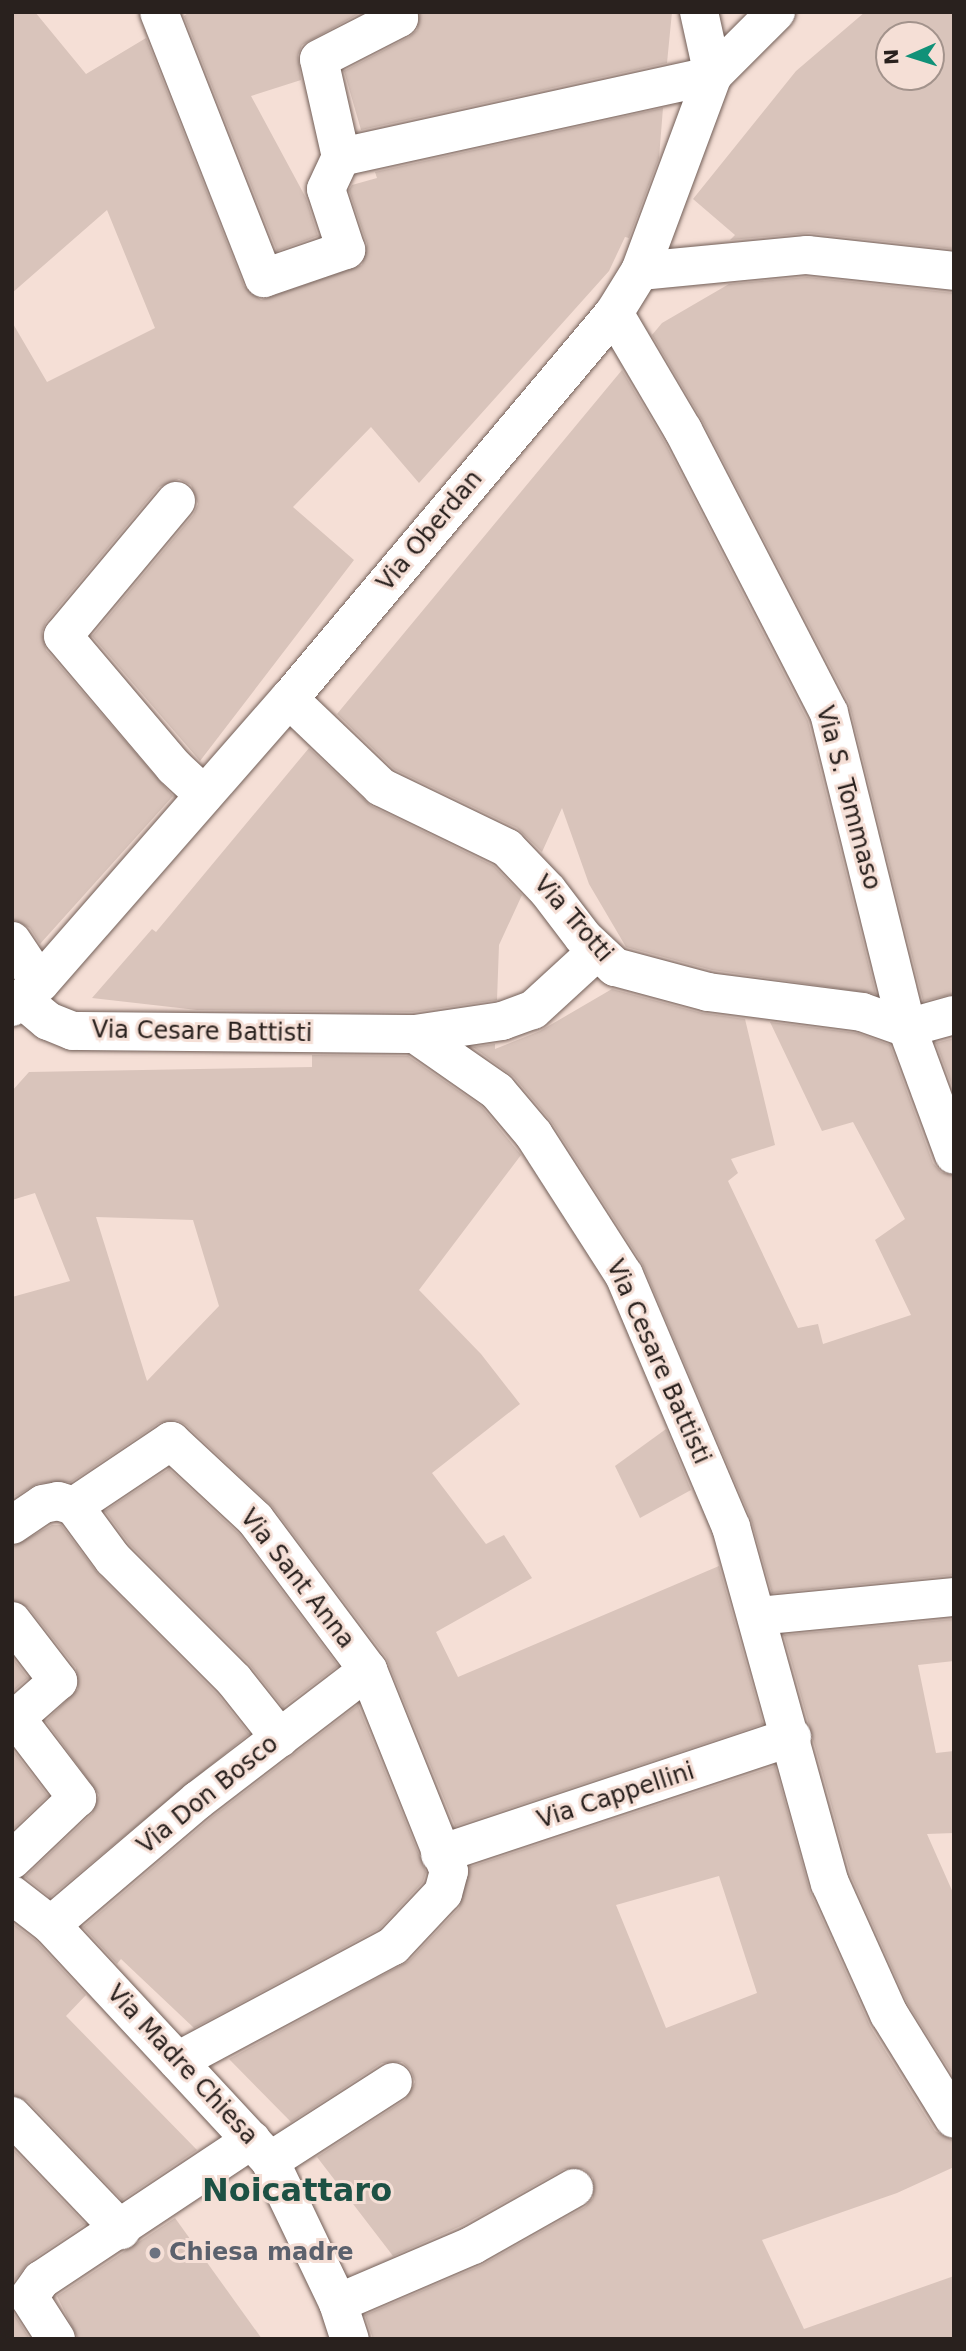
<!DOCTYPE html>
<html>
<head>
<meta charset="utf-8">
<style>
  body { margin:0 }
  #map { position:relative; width:966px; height:2351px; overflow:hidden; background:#f5dfd6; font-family:"DejaVu Sans",sans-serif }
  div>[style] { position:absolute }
  .building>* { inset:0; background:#d9c4bb }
  .roads { filter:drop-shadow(0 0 2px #715e57) drop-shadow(0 0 2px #715e57) }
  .minor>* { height:38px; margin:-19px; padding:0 19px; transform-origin:19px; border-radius:19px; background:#fff }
  .dots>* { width:19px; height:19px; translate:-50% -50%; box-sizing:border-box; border:4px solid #f5dfd6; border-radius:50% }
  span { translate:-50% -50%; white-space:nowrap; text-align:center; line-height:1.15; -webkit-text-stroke:6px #f5dfd6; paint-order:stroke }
  .street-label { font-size:24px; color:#29211e }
  .worship-label { font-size:24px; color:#5b616d; font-weight:700 }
  .left { translate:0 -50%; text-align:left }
  .district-label { font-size:32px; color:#1d5144; font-weight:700 }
  .frame { position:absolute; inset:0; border:14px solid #29211e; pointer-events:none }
  .north { position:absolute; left:875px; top:21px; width:70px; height:70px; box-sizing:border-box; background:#f5dfd6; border:2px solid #a3938c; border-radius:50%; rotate:267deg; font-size:19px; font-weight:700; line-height:28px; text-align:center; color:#29211e }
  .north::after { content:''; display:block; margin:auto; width:24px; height:32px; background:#109178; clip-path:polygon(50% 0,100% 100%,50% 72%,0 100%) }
</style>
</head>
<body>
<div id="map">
  <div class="building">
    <div style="clip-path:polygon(12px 12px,35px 12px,86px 74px,146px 38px,244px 286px,261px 300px,362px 265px,367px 244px,349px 190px,352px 185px,377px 178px,375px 172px,663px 108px,659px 158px,629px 238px,625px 237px,609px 271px,419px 483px,371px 427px,293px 507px,354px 560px,200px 761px,92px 636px,193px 515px,198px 504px,191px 485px,179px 479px,159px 487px,46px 622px,42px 632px,46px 650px,173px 796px,40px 944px,30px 928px,12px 919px,12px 322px,47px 382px,155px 328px,107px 210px,12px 293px)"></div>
    <div style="clip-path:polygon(189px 12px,362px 12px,302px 45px,298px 55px,301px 80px,251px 96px,306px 198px,318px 236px,277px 251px,184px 16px)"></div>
    <div style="clip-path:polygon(420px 12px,672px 12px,667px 63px,361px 130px,344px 71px,409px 37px,417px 30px)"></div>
    <div style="clip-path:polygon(evenodd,865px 12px,954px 12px,954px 249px,809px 233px,730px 240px,735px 235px,693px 199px,796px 71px,865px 12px,889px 35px,931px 35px,931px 77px,889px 77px,889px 35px)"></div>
    <div style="clip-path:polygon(807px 277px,954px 293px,954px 994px,923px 1001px,849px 703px,702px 420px,652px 335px,662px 323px,729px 284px)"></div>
    <div style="clip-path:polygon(622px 370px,664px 441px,808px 721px,876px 994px,712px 970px,626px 947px,589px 884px,562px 808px,542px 852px,517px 828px,394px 769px,337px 714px)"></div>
    <div style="clip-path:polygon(309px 748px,371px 806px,494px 866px,522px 895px,499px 945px,497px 1000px,413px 1012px,197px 1010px,92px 998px,152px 929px,156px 932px)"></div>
    <div style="clip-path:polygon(612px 989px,702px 1013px,745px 1019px,775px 1145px,731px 1159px,738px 1173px,728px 1181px,798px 1328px,818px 1324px,823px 1344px,911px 1315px,875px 1240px,905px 1219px,853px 1122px,822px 1131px,770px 1022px,857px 1033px,890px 1045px,933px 1163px,941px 1172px,954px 1176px,954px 1575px,772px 1593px,751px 1519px,642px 1263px,551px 1121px,514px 1077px,473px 1047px,495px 1044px,495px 1049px,540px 1031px)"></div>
    <div style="clip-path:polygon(954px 1038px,954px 1091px,936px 1043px)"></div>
    <div style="clip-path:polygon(evenodd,312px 1055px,408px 1056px,482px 1107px,521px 1155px,419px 1290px,481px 1354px,520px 1404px,432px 1473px,486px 1544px,504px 1535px,532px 1578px,436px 1632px,458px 1677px,719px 1566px,763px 1724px,455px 1826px,386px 1657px,272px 1506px,186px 1425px,177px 1420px,159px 1423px,71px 1482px,39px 1483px,12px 1498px,12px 1297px,70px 1281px,35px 1193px,12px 1200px,12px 1091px,29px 1072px,312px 1067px,312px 1055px,96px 1217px,193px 1220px,219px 1306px,147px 1381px,96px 1217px)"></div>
    <div style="clip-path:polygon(666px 1429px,691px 1490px,640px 1518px,615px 1466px)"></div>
    <div style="clip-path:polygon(169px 1469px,239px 1534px,338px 1666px,283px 1707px,250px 1665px,130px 1545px,105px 1511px)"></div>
    <div style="clip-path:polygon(52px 1525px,61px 1525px,98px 1574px,218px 1695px,249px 1734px,50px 1897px,25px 1877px,92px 1814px,99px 1795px,46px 1721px,78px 1689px,76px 1668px,29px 1608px,12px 1600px,12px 1547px)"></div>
    <div style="clip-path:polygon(954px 1619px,954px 1661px,918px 1665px,936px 1753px,954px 1751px,954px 1833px,927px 1834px,954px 1895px,954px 2077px,908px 2004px,851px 1876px,784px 1635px)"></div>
    <div style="clip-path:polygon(12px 1657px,28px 1678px,12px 1692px)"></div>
    <div style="clip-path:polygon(358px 1705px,426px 1872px,423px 1882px,380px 1928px,194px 2028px,121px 1959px,117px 1964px,83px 1927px,212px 1817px)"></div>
    <div style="clip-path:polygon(12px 1749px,48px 1796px,12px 1830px)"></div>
    <div style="clip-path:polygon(evenodd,775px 1766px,810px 1892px,870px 2026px,935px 2131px,954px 2141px,954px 2167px,897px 2193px,762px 2240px,804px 2329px,954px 2276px,954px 2339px,373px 2339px,365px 2315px,482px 2265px,585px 2207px,593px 2198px,593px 2178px,584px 2169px,564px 2169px,463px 2225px,393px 2256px,317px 2157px,405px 2100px,415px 2082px,411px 2070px,402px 2062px,382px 2063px,291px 2122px,229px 2059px,409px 1961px,459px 1908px,470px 1867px,775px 1766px,719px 1876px,757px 1993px,666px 2028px,616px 1905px,719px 1876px)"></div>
    <div style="clip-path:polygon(12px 1923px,36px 1941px,86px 1995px,66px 2016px,197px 2150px,122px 2200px,28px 2101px,12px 2095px)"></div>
    <div style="clip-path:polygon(12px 2148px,85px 2224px,29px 2262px,12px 2283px)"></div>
    <div style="clip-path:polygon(175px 2218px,262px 2339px,78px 2339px,57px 2296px)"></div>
    <div style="clip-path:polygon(12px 2311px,30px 2339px,12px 2339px)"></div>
  </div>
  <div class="roads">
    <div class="minor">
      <div style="left:159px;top:12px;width:286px;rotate:68.5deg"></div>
      <div style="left:264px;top:278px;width:87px;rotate:-18.9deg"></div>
      <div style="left:346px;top:250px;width:64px;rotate:-108.2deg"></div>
      <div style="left:326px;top:189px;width:35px;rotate:-65deg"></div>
      <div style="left:341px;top:157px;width:381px;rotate:-12.4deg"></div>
      <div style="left:713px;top:75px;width:65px;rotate:-102.5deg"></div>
      <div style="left:341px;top:157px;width:100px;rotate:-102.7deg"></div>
      <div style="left:319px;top:59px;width:90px;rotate:-27.1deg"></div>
      <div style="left:399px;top:18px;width:6px;rotate:-108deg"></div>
      <div style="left:640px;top:271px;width:168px;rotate:-5.5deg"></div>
      <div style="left:807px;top:255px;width:148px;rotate:6.2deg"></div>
      <div style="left:614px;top:313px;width:136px;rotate:59.5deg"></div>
      <div style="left:683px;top:430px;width:318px;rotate:62.7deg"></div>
      <div style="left:829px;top:713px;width:325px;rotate:76.1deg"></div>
      <div style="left:907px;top:1028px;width:135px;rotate:69.7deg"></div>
      <div style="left:176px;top:501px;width:176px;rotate:129.9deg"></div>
      <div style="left:63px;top:636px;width:172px;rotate:49.7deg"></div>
      <div style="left:174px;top:767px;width:41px;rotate:43deg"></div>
      <div style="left:289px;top:699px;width:127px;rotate:43.7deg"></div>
      <div style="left:381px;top:787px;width:140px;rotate:25.8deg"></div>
      <div style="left:507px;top:848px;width:59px;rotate:46.4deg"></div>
      <div style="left:548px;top:891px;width:58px;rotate:52.7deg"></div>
      <div style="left:583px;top:937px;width:44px;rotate:43.2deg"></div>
      <div style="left:615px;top:967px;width:96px;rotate:15deg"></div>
      <div style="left:708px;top:992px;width:155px;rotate:7.4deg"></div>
      <div style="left:862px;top:1012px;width:48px;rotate:19.6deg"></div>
      <div style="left:907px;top:1028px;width:49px;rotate:-15.5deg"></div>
      <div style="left:12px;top:941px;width:50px;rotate:56.3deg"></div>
      <div style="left:24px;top:1001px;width:31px;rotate:40deg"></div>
      <div style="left:48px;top:1021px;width:27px;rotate:22deg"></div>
      <div style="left:73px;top:1031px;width:342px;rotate:0.5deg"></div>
      <div style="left:415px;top:1034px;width:100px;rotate:34.8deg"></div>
      <div style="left:497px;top:1091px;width:57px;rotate:49.9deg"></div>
      <div style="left:534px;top:1135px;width:166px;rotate:57.3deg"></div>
      <div style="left:624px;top:1275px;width:274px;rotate:67deg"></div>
      <div style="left:731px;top:1527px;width:370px;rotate:74.5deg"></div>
      <div style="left:830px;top:1883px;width:144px;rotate:65.8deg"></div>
      <div style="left:889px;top:2014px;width:123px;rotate:58.2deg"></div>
      <div style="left:12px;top:1007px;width:37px;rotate:-41deg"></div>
      <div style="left:40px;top:983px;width:378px;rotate:-48.8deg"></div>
      <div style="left:289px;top:699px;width:505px;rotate:-49.9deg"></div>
      <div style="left:614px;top:313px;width:49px;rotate:-58.2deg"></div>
      <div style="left:640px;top:271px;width:209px;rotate:-69.6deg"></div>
      <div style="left:713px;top:75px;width:89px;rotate:-45deg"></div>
      <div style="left:415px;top:1034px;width:88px;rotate:-8.5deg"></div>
      <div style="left:502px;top:1021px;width:33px;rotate:-20deg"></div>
      <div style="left:533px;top:1010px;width:86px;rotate:-42.6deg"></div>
      <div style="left:74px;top:1506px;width:66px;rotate:53.7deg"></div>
      <div style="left:113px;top:1559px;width:171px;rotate:45deg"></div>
      <div style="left:234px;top:1680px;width:74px;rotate:51.6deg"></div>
      <div style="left:12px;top:1525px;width:37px;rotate:-34deg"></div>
      <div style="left:43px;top:1504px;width:15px;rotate:-11deg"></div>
      <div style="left:58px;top:1501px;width:17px;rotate:17deg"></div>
      <div style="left:74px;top:1506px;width:117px;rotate:-33.8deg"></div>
      <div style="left:171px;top:1441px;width:115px;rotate:42.9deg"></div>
      <div style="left:255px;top:1519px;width:189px;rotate:53.2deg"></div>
      <div style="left:368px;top:1670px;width:217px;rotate:68.1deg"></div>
      <div style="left:449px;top:1871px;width:23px;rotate:105deg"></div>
      <div style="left:443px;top:1893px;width:73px;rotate:133.3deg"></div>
      <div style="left:393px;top:1946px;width:244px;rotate:151.9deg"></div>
      <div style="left:757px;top:1616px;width:198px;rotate:-5.5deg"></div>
      <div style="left:12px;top:1621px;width:76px;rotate:52.5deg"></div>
      <div style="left:58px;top:1681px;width:56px;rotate:138.6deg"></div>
      <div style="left:16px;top:1718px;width:101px;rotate:52.7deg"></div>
      <div style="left:77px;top:1798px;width:90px;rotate:136.4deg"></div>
      <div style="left:440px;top:1854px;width:371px;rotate:-18.4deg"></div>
      <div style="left:12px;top:1895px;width:49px;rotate:37.6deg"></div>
      <div style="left:51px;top:1925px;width:322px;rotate:47.1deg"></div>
      <div style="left:270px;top:2161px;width:157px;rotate:64.4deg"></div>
      <div style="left:338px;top:2303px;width:38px;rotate:72deg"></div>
      <div style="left:51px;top:1925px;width:193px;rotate:-40.4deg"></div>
      <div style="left:198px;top:1800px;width:214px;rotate:-37.4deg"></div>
      <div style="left:12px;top:2116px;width:158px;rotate:46.3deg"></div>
      <div style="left:270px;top:2161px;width:146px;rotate:-32.7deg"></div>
      <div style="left:338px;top:2303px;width:147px;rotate:-23.2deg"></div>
      <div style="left:473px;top:2245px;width:116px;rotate:-29.4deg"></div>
      <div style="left:56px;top:2339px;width:50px;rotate:-122.7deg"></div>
      <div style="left:29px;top:2297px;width:21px;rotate:-55deg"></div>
      <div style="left:41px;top:2280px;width:253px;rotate:-33.6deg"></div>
    </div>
  </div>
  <div class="dots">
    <div style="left:155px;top:2253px;background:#6b7280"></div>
  </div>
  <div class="street-label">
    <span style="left:430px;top:531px;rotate:-50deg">Via Oberdan</span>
    <span style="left:848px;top:798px;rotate:75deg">Via S. Tommaso</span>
    <span style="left:573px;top:919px;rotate:49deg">Via Trotti</span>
    <span style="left:202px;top:1032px;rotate:1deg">Via Cesare Battisti</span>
    <span style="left:658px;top:1362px;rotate:66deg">Via Cesare Battisti</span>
    <span style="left:297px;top:1579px;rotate:52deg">Via Sant Anna</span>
    <span style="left:208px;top:1795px;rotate:-39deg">Via Don Bosco</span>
    <span style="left:616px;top:1796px;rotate:-18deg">Via Cappellini</span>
    <span style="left:182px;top:2065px;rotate:47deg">Via Madre Chiesa</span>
  </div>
  <div class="worship-label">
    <span class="left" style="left:169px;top:2253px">Chiesa madre</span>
  </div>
  <div class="district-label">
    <span style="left:297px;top:2190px">Noicattaro</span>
  </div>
  <div class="frame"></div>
  <div class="north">N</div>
</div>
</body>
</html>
